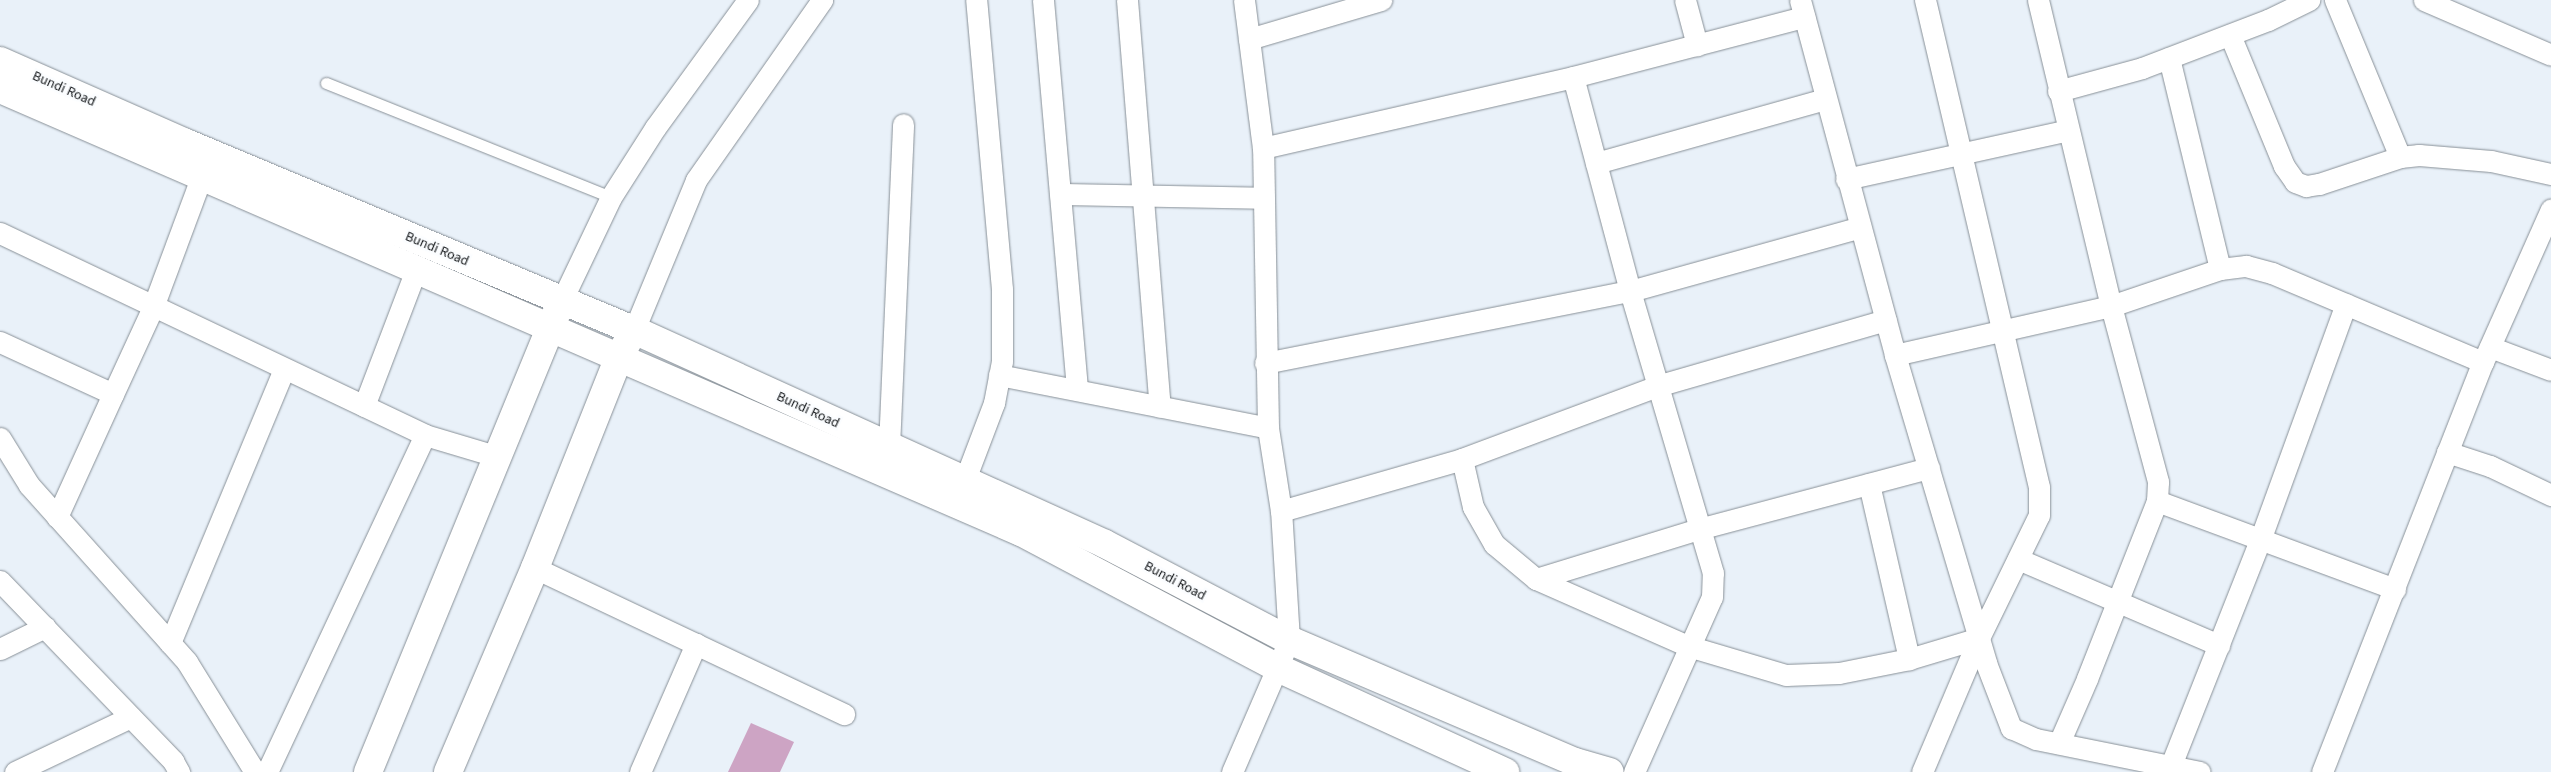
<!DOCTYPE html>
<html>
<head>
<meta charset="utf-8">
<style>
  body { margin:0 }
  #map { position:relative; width:2551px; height:772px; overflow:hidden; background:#e9f1f9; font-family:"Source Sans 3",sans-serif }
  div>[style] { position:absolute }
  .building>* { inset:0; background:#cda4c4 }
  .roads { filter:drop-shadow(0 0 1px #889097) drop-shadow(0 0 1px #889097) }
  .lane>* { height:11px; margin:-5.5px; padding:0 5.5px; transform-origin:5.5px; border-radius:5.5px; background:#fff }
  .street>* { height:21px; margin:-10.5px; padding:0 10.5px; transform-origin:10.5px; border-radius:10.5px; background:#fff }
  .secondary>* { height:28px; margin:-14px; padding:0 14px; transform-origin:14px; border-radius:14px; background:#fff }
  .primary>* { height:28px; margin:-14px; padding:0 14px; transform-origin:14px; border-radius:14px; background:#fff }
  span { translate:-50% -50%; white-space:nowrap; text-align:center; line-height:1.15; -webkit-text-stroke:5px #fbfdff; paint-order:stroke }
  .street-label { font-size:14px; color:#16191c }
</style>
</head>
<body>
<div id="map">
  <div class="building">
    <div style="clip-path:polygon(751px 723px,794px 742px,780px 772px,728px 772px)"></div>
  </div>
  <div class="roads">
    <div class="lane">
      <div style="left:326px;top:83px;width:307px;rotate:21.8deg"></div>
    </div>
    <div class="street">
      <div style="left:1043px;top:0;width:391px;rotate:85deg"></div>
      <div style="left:1127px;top:0;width:408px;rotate:85.4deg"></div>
      <div style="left:1244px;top:0;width:149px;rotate:82.7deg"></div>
      <div style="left:1685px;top:0;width:47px;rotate:75.1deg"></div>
      <div style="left:1800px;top:0;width:367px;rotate:75deg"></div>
      <div style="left:1895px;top:355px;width:321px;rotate:73.5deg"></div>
      <div style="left:1986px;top:663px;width:70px;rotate:69deg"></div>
      <div style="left:2011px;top:728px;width:27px;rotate:24deg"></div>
      <div style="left:2036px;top:739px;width:167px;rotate:11.4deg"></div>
      <div style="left:2038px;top:0;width:315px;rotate:76.6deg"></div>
      <div style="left:2111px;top:306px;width:182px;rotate:75deg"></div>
      <div style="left:2158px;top:482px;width:19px;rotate:93deg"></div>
      <div style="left:2157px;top:501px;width:191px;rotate:111.5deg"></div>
      <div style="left:2087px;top:679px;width:70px;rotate:113.6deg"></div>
      <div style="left:2335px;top:0;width:170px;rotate:67.5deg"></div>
      <div style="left:2424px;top:0;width:138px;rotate:23.4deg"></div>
      <div style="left:2230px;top:35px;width:142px;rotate:67.6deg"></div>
      <div style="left:2284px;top:166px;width:19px;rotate:55deg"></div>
      <div style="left:2295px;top:182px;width:12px;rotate:20deg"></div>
      <div style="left:2306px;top:186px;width:13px;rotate:-9deg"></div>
      <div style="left:2319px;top:184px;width:85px;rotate:-18.4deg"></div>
      <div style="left:2400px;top:157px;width:19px;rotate:-6deg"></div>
      <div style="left:2419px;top:155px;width:72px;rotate:4.8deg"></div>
      <div style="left:2491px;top:161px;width:61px;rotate:12.2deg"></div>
      <div style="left:1249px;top:39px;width:138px;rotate:-16.5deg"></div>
      <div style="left:2169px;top:58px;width:217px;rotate:76.4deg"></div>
      <div style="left:2058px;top:91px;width:87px;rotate:-15.3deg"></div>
      <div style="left:2142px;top:68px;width:135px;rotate:-20.9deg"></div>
      <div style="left:2268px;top:20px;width:46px;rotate:-26deg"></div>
      <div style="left:1596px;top:163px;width:238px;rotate:-15.6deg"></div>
      <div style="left:1846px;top:179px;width:227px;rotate:-12.4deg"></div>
      <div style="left:1060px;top:194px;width:204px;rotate:1.1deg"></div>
      <div style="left:0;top:233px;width:471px;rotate:25.4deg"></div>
      <div style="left:425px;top:435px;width:77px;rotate:16.6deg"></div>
      <div style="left:561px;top:302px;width:116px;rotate:-64.5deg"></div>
      <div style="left:611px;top:197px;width:82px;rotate:-57.5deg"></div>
      <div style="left:655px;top:128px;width:158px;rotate:-54deg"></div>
      <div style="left:634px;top:330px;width:162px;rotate:-67.5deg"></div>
      <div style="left:696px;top:180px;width:220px;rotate:-55deg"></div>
      <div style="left:0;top:342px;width:124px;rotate:24.7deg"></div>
      <div style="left:113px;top:394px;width:96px;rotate:-65.3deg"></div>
      <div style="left:153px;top:307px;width:141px;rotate:-69.6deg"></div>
      <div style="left:2490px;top:347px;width:65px;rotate:20.7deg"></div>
      <div style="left:1895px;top:355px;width:221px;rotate:-12.8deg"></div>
      <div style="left:2111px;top:306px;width:115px;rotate:-18.7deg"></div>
      <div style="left:2220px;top:269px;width:26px;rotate:-7deg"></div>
      <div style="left:2246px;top:266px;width:27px;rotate:15deg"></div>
      <div style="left:2272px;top:273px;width:229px;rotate:22.9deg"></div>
      <div style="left:1265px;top:363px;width:372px;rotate:-11.2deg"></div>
      <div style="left:1630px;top:291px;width:239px;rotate:-15.5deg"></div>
      <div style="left:999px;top:375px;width:274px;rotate:11.1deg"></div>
      <div style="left:364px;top:406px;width:146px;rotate:-69.1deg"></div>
      <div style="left:0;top:438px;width:55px;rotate:58.3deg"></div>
      <div style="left:29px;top:485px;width:237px;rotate:48.2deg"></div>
      <div style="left:187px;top:662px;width:129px;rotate:58.3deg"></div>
      <div style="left:889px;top:447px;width:323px;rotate:-87.5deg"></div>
      <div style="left:2447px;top:452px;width:45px;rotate:18deg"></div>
      <div style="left:2490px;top:466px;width:68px;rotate:25.4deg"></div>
      <div style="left:1462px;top:459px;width:49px;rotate:77.1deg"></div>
      <div style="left:1473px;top:507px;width:43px;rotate:60.4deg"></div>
      <div style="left:1494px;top:544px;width:55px;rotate:39.8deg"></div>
      <div style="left:1536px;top:579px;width:166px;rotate:23.8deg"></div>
      <div style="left:1688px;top:646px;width:102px;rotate:16.5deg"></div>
      <div style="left:1786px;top:675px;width:53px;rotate:-2.2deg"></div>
      <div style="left:1839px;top:673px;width:71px;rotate:-11.3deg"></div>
      <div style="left:1909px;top:659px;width:73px;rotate:-16.7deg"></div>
      <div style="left:964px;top:482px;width:85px;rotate:-69.2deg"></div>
      <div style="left:994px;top:403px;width:43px;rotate:-79.2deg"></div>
      <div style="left:1002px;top:361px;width:72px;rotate:-90deg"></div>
      <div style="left:1002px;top:289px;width:290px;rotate:-95.1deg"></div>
      <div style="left:1869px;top:484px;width:180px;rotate:77.1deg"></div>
      <div style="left:2157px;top:501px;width:254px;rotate:20.3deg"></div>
      <div style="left:1281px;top:511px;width:188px;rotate:-16deg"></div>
      <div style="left:1462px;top:459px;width:208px;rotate:-20.5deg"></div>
      <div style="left:1657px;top:386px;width:238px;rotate:-16.1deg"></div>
      <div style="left:57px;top:517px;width:135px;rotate:-65.5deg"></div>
      <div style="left:2018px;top:559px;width:219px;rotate:23.2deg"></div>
      <div style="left:535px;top:568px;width:342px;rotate:25.3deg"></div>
      <div style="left:1536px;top:579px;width:170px;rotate:-17.1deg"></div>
      <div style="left:1699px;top:529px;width:238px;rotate:-14.9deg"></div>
      <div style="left:0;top:581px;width:250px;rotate:46.1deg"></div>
      <div style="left:173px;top:761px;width:13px;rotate:61deg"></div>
      <div style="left:170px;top:643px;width:297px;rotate:-67.4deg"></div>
      <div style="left:0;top:649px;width:50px;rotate:-26.1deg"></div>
      <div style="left:2171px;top:765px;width:242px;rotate:-68.4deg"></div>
      <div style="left:2260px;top:540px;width:251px;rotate:-70deg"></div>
      <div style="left:15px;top:772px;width:128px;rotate:-25.4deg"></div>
      <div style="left:267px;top:772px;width:372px;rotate:-64.9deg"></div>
      <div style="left:640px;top:772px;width:140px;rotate:-66.4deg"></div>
      <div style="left:1232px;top:772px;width:144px;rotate:-66.6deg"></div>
      <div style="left:1289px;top:640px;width:129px;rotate:-93.5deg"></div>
      <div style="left:1281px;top:511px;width:84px;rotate:-98.9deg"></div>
      <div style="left:1268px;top:428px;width:280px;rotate:-91deg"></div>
      <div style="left:1263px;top:148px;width:318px;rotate:-12.9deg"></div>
      <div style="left:1634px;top:772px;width:192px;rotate:-66deg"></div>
      <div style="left:1712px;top:597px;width:24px;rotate:-88deg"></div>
      <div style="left:1713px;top:573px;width:294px;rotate:-106.4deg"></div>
      <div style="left:1630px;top:291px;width:221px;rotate:-104.9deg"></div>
      <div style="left:1573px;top:77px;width:239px;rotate:-14.6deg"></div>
      <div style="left:1922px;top:772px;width:146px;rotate:-67deg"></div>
      <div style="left:1979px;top:638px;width:137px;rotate:-64deg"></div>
      <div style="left:2039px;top:515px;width:28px;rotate:-90deg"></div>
      <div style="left:2039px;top:487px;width:500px;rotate:-103.17deg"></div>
      <div style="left:2322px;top:772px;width:440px;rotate:-68.6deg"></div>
      <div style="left:2483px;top:362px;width:167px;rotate:-66deg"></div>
    </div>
    <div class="secondary">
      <div style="left:368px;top:772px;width:508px;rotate:-67.68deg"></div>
      <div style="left:448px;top:772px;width:222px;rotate:-66.9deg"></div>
      <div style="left:535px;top:568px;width:227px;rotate:-68.3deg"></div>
      <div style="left:619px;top:357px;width:31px;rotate:-61deg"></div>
    </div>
    <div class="primary">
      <div style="left:0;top:61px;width:203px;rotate:23.8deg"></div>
      <div style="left:186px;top:143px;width:485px;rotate:22.7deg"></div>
      <div style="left:634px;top:330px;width:517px;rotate:24.43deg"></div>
      <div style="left:1105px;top:544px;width:208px;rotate:27.6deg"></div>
      <div style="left:1289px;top:640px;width:311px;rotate:23.1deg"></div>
      <div style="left:1575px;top:762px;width:36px;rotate:16deg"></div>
      <div style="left:0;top:89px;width:1113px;rotate:23.46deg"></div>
      <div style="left:1021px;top:532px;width:291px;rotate:27.9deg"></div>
      <div style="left:1278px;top:668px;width:250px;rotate:24.6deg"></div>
    </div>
  </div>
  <div class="street-label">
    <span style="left:64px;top:89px;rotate:24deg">Bundi Road</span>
    <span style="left:437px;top:249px;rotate:23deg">Bundi Road</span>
    <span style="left:808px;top:410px;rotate:25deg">Bundi Road</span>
    <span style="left:1175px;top:581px;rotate:28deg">Bundi Road</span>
  </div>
</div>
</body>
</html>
